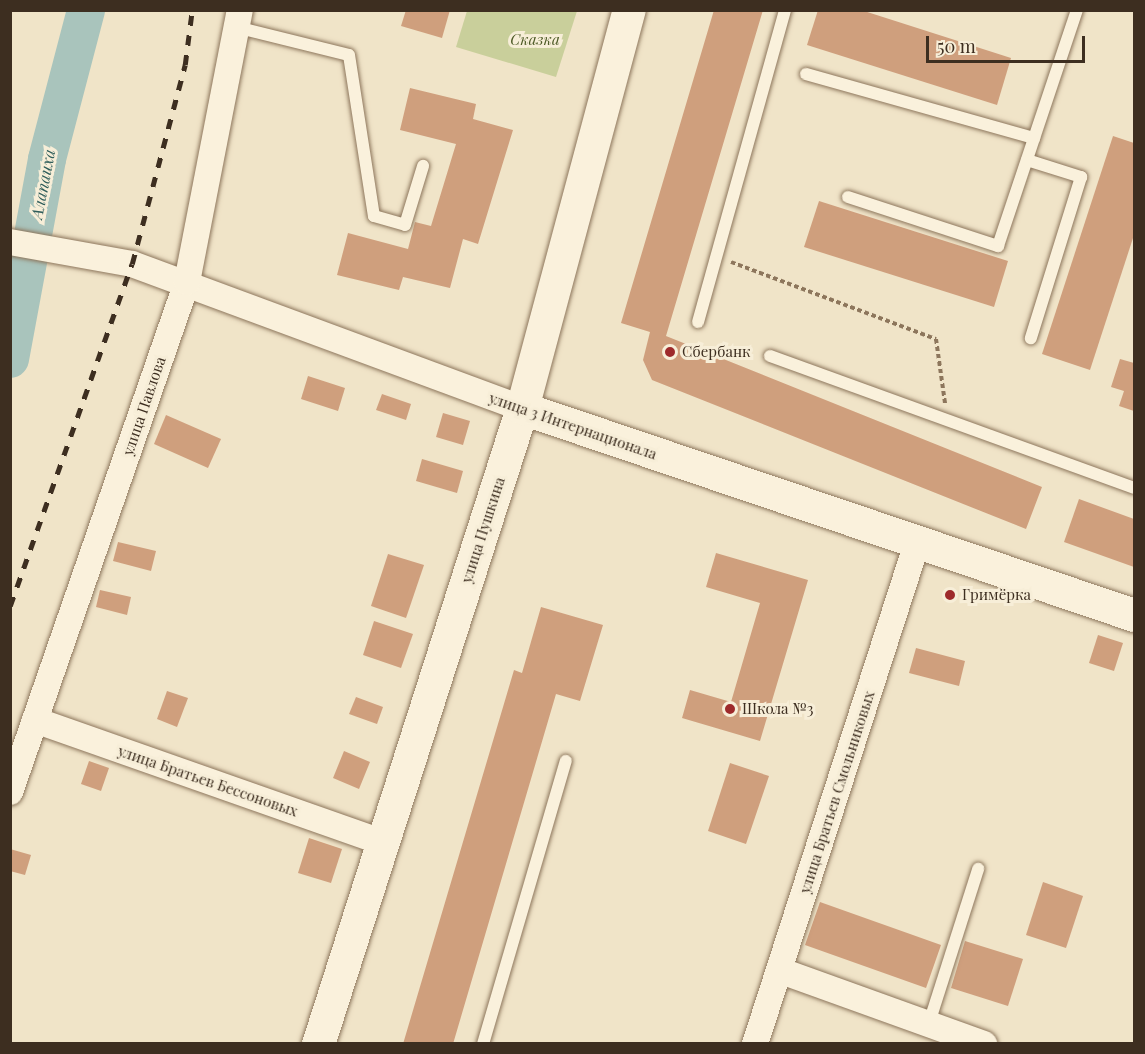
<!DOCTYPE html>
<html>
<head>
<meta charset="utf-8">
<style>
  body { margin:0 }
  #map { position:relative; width:1145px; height:1054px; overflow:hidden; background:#f0e4c8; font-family:"Playfair Display",serif }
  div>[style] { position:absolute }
  .green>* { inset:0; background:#c9cf9b }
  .river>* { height:38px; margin:-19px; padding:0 19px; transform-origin:19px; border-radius:19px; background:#a9c4bc }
  .building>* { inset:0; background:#cf9f7d }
  .path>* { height:4px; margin-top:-2px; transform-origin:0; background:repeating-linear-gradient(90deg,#8d765c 0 4.5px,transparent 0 7.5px) }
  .roads { filter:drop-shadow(0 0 2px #8d765c) drop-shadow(0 0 2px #8d765c) }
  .lane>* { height:12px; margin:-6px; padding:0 6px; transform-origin:6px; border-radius:6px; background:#faf1dc }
  .street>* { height:26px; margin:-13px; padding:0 13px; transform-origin:13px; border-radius:13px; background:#faf1dc }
  .secondary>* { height:33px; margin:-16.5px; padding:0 16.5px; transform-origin:16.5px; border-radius:16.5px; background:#faf1dc }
  .rail>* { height:4.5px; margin-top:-2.25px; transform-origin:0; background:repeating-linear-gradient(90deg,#3d2e20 0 10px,transparent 0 20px) }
  .dots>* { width:16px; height:16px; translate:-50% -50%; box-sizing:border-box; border:3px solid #f7eed8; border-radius:50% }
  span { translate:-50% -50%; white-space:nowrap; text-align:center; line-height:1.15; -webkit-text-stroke:6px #f7eed8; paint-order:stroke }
  .park-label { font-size:15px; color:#4d5a26; font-style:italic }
  .poi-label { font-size:15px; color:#3d2e20 }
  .left { translate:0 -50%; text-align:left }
  .street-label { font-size:15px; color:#3d2e20 }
  .water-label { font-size:16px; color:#2f5d5a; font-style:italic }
  .frame { position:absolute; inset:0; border:12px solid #3d2e20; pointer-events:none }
  .scale { position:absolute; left:926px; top:36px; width:159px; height:27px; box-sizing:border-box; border:3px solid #3d2e20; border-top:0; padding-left:8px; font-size:18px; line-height:21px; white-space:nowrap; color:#3d2e20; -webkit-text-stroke:4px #f7eed8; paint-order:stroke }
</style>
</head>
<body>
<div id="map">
  <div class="green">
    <div style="clip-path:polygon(467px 11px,577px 11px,556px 77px,456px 47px)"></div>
  </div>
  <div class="river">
    <div style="left:10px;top:359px;width:203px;rotate:-79.5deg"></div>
    <div style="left:47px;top:159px;width:154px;rotate:-75.3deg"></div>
  </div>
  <div class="building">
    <div style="clip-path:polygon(406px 10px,450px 10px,442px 38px,401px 26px)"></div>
    <div style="clip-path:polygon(714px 10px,763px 10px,666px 336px,1042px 487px,1026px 529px,652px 380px,643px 360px,650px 332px,621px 323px)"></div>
    <div style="clip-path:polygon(818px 10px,861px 10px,1011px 58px,997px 105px,807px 45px)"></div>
    <div style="clip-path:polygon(410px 88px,476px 104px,473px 119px,513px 130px,478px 244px,463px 239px,450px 288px,403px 277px,399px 290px,337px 275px,348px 233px,408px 249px,415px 222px,431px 226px,456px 144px,400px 130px)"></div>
    <div style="clip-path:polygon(1113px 136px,1134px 143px,1134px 235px,1090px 370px,1042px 354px)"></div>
    <div style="clip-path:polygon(819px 201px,1008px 261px,994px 307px,804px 247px)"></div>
    <div style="clip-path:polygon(1120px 359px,1134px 363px,1134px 411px,1119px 406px,1124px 391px,1111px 387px)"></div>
    <div style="clip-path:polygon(308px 376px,345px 388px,338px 411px,301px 399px)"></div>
    <div style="clip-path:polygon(382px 394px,411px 404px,406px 420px,376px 410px)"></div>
    <div style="clip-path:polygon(443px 413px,470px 421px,463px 445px,436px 437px)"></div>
    <div style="clip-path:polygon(166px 415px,221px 439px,208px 468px,154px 444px)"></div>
    <div style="clip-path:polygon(422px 459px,463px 471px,457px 493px,416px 481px)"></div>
    <div style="clip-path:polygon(1079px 499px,1134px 519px,1134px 567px,1064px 542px)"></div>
    <div style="clip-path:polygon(118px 542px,156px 551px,151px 571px,113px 561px)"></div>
    <div style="clip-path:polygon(716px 553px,808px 580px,760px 741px,682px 718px,690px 690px,731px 702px,760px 603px,706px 587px)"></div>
    <div style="clip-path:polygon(388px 554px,424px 565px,406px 618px,371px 606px)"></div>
    <div style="clip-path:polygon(100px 590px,131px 597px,127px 615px,96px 607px)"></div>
    <div style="clip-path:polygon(541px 607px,603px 625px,580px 701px,556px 694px,453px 1044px,403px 1044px,514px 670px,522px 673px)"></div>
    <div style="clip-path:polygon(374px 621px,413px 634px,401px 668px,363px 655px)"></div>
    <div style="clip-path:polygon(1098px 635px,1123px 643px,1114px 671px,1089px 663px)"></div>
    <div style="clip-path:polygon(916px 648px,965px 661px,959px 686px,909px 673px)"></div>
    <div style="clip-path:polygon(167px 691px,188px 698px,177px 727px,157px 719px)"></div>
    <div style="clip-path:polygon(356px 697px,383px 707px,377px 724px,349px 714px)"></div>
    <div style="clip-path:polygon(344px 751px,370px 762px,359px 789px,333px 778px)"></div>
    <div style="clip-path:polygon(89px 761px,109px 768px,101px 791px,81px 784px)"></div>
    <div style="clip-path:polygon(730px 763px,769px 776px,746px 844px,708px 831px)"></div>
    <div style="clip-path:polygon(309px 838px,342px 849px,331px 883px,298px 873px)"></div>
    <div style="clip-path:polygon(10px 849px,31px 855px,25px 875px,10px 871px)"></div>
    <div style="clip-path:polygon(1043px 882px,1083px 896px,1066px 948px,1026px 935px)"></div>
    <div style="clip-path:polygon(820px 902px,941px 945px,926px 988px,805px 945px)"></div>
    <div style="clip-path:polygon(965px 941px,1023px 959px,1008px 1006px,951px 988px)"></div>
  </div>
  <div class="path">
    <div style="left:731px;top:262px;width:219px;rotate:20.6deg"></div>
    <div style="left:936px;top:339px;width:65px;rotate:82deg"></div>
  </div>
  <div class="roads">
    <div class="lane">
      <div style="left:236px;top:27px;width:116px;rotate:13.9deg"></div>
      <div style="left:349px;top:55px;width:163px;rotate:81.2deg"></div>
      <div style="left:374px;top:216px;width:32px;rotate:16deg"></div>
      <div style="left:405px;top:225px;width:62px;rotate:-73deg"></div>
      <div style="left:806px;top:74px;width:237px;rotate:15.7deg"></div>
      <div style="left:1027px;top:160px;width:57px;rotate:17.5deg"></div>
      <div style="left:1081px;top:177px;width:169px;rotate:107.3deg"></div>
      <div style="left:848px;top:197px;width:158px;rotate:18.1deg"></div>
      <div style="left:998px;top:246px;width:249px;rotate:-71.5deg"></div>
      <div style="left:698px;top:322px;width:324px;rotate:-74.4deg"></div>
      <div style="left:770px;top:356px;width:387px;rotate:19.9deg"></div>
      <div style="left:929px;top:1023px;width:162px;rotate:-72.3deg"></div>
      <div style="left:483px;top:1044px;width:295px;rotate:-73.7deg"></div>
    </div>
    <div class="street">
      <div style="left:10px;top:242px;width:124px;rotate:10.2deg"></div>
      <div style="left:132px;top:264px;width:416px;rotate:20.3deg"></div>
      <div style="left:35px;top:720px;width:368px;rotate:19.4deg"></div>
      <div style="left:10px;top:792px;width:540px;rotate:-70.86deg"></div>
      <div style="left:187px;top:282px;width:277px;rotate:-79deg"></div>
      <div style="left:781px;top:971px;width:216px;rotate:19.8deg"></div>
      <div style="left:755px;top:1044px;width:530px;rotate:-72.08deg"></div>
    </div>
    <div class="secondary">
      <div style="left:522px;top:408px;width:646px;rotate:18.69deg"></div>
      <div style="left:318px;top:1044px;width:668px;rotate:-72.22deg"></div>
      <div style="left:522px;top:408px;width:412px;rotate:-75deg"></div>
    </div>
  </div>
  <div class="rail">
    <div style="left:10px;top:606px;width:363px;rotate:-70.4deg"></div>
    <div style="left:132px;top:264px;width:206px;rotate:-75.1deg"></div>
    <div style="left:185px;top:65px;width:55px;rotate:-82.7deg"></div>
  </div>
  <div class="dots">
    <div style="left:670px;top:352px;background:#9e2a2b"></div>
    <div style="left:950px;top:595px;background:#9e2a2b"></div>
    <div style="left:730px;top:709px;background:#9e2a2b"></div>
  </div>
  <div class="park-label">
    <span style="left:535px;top:40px">Сказка</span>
  </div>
  <div class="poi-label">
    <span class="left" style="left:682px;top:352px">Сбербанк</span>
    <span class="left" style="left:962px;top:595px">Гримёрка</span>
    <span class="left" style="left:742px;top:709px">Школа №3</span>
  </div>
  <div class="street-label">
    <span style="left:144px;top:406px;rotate:-71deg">улица Павлова</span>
    <span style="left:573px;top:426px;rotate:19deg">улица 3 Интернационала</span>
    <span style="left:483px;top:530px;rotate:-72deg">улица Пушкина</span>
    <span style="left:208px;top:781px;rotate:19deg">улица Братьев Бессоновых</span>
    <span style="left:837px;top:792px;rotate:-72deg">улица Братьев Смольниковых</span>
  </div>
  <div class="water-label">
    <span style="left:43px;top:184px;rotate:-79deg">Алапаиха</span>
  </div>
  <div class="frame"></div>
  <div class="scale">50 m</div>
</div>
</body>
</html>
